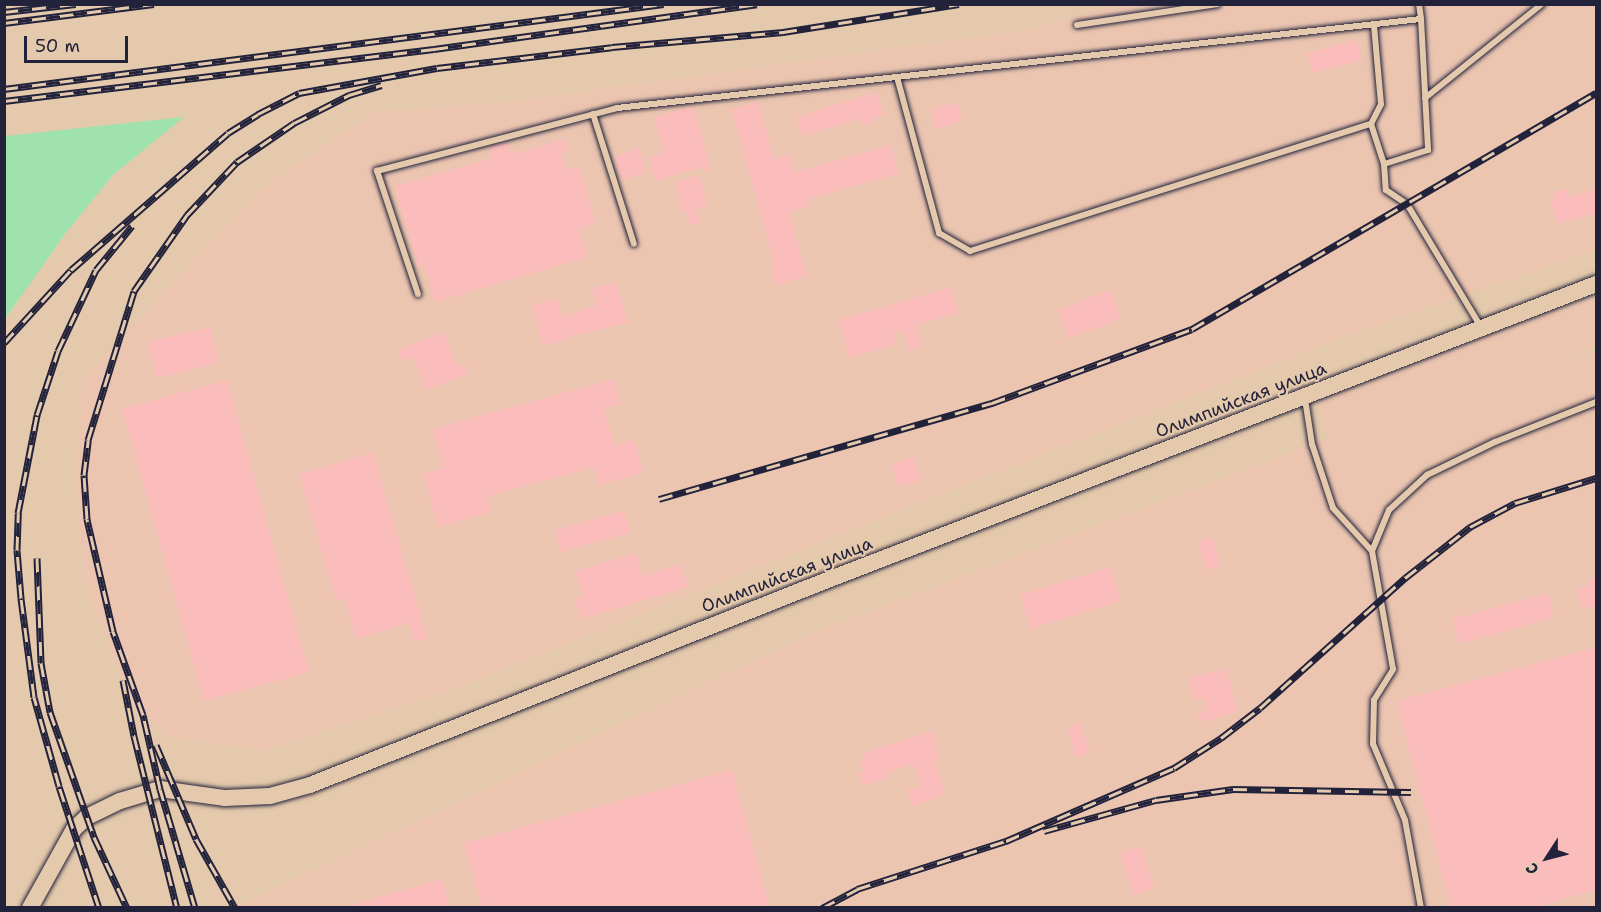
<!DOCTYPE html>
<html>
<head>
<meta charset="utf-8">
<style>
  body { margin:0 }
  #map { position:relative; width:1601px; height:912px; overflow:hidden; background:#e5c9ac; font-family:"Shantell Sans",sans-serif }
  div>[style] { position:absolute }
  .built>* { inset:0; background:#ebc5b0 }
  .green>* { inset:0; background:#9fe2ad }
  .building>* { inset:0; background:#fabdbb }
  .roads { filter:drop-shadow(0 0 2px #22223b) drop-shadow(0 0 2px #22223b) }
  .lane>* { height:6px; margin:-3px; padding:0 3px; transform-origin:3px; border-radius:3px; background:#e5c9ac }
  .secondary>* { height:16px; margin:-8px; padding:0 8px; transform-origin:8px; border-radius:8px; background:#e5c9ac }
  .rail>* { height:7px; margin-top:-3.5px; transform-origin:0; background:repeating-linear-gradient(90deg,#e5c9ac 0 14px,#22223b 0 28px); box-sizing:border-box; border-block:2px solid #22223b }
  span { translate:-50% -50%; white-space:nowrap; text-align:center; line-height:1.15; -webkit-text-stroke:4.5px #e5c9ac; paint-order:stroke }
  .street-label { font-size:18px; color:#22223b }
  .frame { position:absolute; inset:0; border:6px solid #22223b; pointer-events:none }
  .north { position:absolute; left:1517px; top:828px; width:60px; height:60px; -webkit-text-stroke:4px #e5c9ac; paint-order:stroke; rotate:234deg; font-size:16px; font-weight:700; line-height:24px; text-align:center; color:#22223b }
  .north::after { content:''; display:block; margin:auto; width:21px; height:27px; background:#22223b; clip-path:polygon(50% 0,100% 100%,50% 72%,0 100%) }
  .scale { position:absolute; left:24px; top:36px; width:104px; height:27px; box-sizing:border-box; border:3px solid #22223b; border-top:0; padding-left:8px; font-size:18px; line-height:21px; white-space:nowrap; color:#22223b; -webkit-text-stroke:4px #e5c9ac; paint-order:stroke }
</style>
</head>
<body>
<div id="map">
  <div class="built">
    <div style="clip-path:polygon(1118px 5px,1596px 5px,1596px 250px,1346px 336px,939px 495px,452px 690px,265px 751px,167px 737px,126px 690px,83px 580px,75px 468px,84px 377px,259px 190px,374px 112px,514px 101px,1030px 29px)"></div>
    <div style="clip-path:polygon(1596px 297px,1596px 346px,1542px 365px,1596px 351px,1596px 907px,234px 908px,807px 635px,1328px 438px,1316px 401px,1504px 327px)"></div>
  </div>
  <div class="green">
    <div style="clip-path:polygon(184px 117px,113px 175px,65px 234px,5px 319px,5px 136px)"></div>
  </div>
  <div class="building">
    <div style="clip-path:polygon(1357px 40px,1362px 60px,1312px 73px,1307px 53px)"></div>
    <div style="clip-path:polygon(877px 92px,884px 115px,875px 118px,876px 121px,862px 125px,860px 119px,802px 136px,796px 117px)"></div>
    <div style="clip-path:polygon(758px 102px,774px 158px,789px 154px,794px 172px,891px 145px,899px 174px,807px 199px,809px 207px,789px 212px,807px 276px,775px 285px,770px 267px,775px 266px,731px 109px)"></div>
    <div style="clip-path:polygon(958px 103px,962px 121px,935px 129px,931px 108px)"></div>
    <div style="clip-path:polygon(693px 106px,711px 169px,703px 171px,702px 167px,655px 181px,648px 157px,664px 152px,654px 117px)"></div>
    <div style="clip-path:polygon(564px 139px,568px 151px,562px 153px,567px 169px,579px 166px,596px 224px,579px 229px,588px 257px,435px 302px,424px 265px,418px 267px,394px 186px,493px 158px,490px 147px,508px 142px,512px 154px)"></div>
    <div style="clip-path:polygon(639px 148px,646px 173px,622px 180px,615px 156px)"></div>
    <div style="clip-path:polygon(700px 175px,707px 205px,696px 208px,700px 223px,690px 225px,687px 213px,683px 214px,675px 181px)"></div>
    <div style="clip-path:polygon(1566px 189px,1569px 197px,1596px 189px,1596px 213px,1557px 224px,1550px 200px,1556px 198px,1554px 192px)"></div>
    <div style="clip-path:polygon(617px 282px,628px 323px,568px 337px,569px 339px,543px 346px,532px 305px,557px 298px,562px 316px,596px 306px,592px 288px)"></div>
    <div style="clip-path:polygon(951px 287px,959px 313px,916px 325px,923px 347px,909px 351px,903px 330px,893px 333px,897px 344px,849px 358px,838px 320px)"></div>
    <div style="clip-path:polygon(1110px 290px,1121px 319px,1068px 339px,1058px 310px)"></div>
    <div style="clip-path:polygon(210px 327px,219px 363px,157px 378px,148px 342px)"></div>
    <div style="clip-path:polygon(444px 332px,458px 367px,465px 364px,468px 374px,426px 390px,413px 357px,402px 361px,398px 350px)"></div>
    <div style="clip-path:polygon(614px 379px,621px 404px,604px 408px,614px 445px,634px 440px,644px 473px,598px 485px,594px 467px,488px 496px,492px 512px,438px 527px,423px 474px,443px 468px,432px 429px)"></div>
    <div style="clip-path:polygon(227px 380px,309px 672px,204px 701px,122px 409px)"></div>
    <div style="clip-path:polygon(373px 452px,427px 638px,414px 642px,409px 623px,356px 639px,344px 598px,336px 601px,299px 474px)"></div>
    <div style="clip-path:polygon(914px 457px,921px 480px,898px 487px,891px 464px)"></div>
    <div style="clip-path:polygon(624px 511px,630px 533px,560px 552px,555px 530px)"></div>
    <div style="clip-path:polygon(1212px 537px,1221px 566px,1206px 570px,1197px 541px)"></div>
    <div style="clip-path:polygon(636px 553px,642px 576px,681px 564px,688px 587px,581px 619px,575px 599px,583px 597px,575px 571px)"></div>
    <div style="clip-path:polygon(1110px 567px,1121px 601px,1030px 629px,1020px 595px)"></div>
    <div style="clip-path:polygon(1596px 578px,1596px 605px,1582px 609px,1577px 588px,1590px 585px,1588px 580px)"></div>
    <div style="clip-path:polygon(1548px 593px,1554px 618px,1459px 644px,1452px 619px)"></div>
    <div style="clip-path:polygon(1596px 647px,1596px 890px,1533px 908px,1451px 908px,1396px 701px)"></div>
    <div style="clip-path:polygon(1226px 668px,1238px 712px,1200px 722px,1197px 712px,1207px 710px,1203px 698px,1194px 700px,1188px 678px)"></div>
    <div style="clip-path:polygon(1081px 723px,1090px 753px,1076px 757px,1067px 727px)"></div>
    <div style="clip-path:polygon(932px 731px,940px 758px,934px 760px,946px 795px,912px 806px,907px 790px,920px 786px,913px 764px,888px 772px,890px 777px,863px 786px,858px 771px,864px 772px,860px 760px,865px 758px,863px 753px)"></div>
    <div style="clip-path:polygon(732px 770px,769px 904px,758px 908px,482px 908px,464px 843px)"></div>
    <div style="clip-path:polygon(1141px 846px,1154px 888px,1133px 895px,1120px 853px)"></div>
    <div style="clip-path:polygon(442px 879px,450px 908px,345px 908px,345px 907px)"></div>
  </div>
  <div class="roads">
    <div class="lane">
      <div style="left:1419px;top:4px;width:15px;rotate:82deg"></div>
      <div style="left:1077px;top:25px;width:142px;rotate:-8.5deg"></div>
      <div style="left:897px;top:77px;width:162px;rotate:74.9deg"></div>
      <div style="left:939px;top:233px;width:36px;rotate:30deg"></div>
      <div style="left:970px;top:251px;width:421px;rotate:-17.6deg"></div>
      <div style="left:1371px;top:124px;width:42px;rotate:72deg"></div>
      <div style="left:1425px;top:98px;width:150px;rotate:-38.8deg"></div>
      <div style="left:593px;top:114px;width:136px;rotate:72.5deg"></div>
      <div style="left:1371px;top:124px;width:22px;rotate:-63deg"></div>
      <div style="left:1381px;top:104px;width:79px;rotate:-95.1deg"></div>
      <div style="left:418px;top:294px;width:130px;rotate:-108.4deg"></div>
      <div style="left:377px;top:171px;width:248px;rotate:-14.7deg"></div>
      <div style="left:617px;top:108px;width:809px;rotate:-6.32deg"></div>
      <div style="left:1421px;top:19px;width:131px;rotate:86.9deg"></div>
      <div style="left:1428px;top:150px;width:46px;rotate:162.3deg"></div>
      <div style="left:1384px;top:164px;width:26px;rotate:86deg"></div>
      <div style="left:1386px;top:190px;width:25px;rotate:34deg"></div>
      <div style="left:1407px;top:204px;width:144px;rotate:59deg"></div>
      <div style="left:1305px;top:399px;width:46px;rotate:81.2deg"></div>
      <div style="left:1312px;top:444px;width:67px;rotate:71.8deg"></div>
      <div style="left:1333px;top:508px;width:58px;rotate:47.8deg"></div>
      <div style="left:1421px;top:908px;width:89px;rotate:-100.3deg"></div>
      <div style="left:1405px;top:820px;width:82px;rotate:-112.8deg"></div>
      <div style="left:1373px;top:744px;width:44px;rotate:-88.7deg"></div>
      <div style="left:1374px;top:700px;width:36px;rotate:-58deg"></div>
      <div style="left:1393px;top:669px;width:120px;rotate:-100.1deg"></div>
      <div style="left:1372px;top:551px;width:44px;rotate:-67.5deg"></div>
      <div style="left:1389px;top:510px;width:52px;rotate:-42.6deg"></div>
      <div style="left:1427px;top:475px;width:76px;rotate:-25.9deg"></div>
      <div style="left:1495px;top:442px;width:109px;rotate:-21.6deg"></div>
    </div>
    <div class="secondary">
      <div style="left:30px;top:908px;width:90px;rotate:-60.9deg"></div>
      <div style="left:74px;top:829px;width:18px;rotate:-43deg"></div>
      <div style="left:87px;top:817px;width:37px;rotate:-26deg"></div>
      <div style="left:120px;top:801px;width:42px;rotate:-16.7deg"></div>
      <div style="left:160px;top:789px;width:66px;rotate:7.9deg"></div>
      <div style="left:225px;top:798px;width:45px;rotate:-2.5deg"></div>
      <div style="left:270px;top:796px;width:41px;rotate:-15.4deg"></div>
      <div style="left:310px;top:785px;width:559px;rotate:-21.61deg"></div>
      <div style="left:830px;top:579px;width:821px;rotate:-21.06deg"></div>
    </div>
  </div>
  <div class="rail">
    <div style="left:4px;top:12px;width:72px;rotate:-6.3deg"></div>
    <div style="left:4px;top:23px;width:151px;rotate:-7.2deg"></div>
    <div style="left:4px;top:89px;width:665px;rotate:-7.34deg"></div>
    <div style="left:4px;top:101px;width:433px;rotate:-6.9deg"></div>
    <div style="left:434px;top:49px;width:326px;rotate:-7.9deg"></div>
    <div style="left:4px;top:343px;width:99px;rotate:-47.5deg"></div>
    <div style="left:71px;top:270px;width:208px;rotate:-41.1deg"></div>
    <div style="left:228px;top:133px;width:36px;rotate:-32deg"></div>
    <div style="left:258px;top:114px;width:46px;rotate:-27.1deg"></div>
    <div style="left:299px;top:93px;width:140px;rotate:-10.3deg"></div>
    <div style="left:437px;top:68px;width:176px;rotate:-6.8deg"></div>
    <div style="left:612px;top:47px;width:172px;rotate:-5deg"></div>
    <div style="left:783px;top:32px;width:178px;rotate:-9deg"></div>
    <div style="left:659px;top:499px;width:347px;rotate:-16.1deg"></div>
    <div style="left:992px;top:403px;width:213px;rotate:-20.3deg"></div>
    <div style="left:1192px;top:329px;width:468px;rotate:-30.3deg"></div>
    <div style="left:37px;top:558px;width:105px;rotate:87.8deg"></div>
    <div style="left:41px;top:663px;width:50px;rotate:79.6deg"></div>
    <div style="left:50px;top:712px;width:133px;rotate:70.6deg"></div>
    <div style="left:94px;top:837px;width:78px;rotate:65.1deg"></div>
    <div style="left:123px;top:680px;width:57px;rotate:78.9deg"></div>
    <div style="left:134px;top:736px;width:177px;rotate:76deg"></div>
    <div style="left:156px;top:745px;width:102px;rotate:66.9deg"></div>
    <div style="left:196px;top:839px;width:79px;rotate:60.5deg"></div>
    <div style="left:1044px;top:831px;width:116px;rotate:-15.5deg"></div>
    <div style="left:1156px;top:800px;width:78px;rotate:-8.1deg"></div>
    <div style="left:1233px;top:789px;width:178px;rotate:1deg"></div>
    <div style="left:99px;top:908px;width:128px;rotate:-108.2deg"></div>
    <div style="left:59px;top:786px;width:92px;rotate:-105.7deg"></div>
    <div style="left:34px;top:697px;width:100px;rotate:-97.5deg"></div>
    <div style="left:21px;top:598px;width:48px;rotate:-94.8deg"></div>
    <div style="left:17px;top:550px;width:37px;rotate:-88deg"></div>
    <div style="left:18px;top:513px;width:100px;rotate:-79deg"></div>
    <div style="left:37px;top:415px;width:67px;rotate:-71.8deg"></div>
    <div style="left:58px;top:351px;width:89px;rotate:-64.9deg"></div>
    <div style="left:96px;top:270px;width:57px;rotate:-50.7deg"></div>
    <div style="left:195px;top:908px;width:124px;rotate:-106.4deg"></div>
    <div style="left:160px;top:789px;width:76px;rotate:-102.9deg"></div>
    <div style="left:143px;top:715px;width:89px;rotate:-109.7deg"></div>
    <div style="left:113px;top:631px;width:115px;rotate:-103.1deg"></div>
    <div style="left:87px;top:519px;width:44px;rotate:-93.9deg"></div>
    <div style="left:84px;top:475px;width:35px;rotate:-83deg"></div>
    <div style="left:88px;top:440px;width:156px;rotate:-72.8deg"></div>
    <div style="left:134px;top:291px;width:93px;rotate:-55.1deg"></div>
    <div style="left:187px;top:215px;width:73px;rotate:-46.7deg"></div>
    <div style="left:237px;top:162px;width:69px;rotate:-34.4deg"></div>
    <div style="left:294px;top:123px;width:62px;rotate:-27deg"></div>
    <div style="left:349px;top:95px;width:34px;rotate:-17deg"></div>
    <div style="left:822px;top:908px;width:40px;rotate:-28deg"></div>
    <div style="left:857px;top:889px;width:157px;rotate:-17.9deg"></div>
    <div style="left:1006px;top:841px;width:183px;rotate:-23.5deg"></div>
    <div style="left:1174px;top:768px;width:56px;rotate:-32.6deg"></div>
    <div style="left:1221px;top:738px;width:49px;rotate:-37.6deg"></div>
    <div style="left:1260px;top:708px;width:195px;rotate:-41.9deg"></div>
    <div style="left:1405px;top:578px;width:83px;rotate:-38.1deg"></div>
    <div style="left:1470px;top:527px;width:51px;rotate:-28.1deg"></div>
    <div style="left:1515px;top:503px;width:85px;rotate:-17.2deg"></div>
  </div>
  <div class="street-label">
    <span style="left:1241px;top:400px;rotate:-21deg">Олимпийская улица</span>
    <span style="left:787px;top:575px;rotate:-21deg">Олимпийская улица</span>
  </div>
  <div class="frame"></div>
  <div class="north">С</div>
  <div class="scale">50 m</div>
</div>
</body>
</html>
